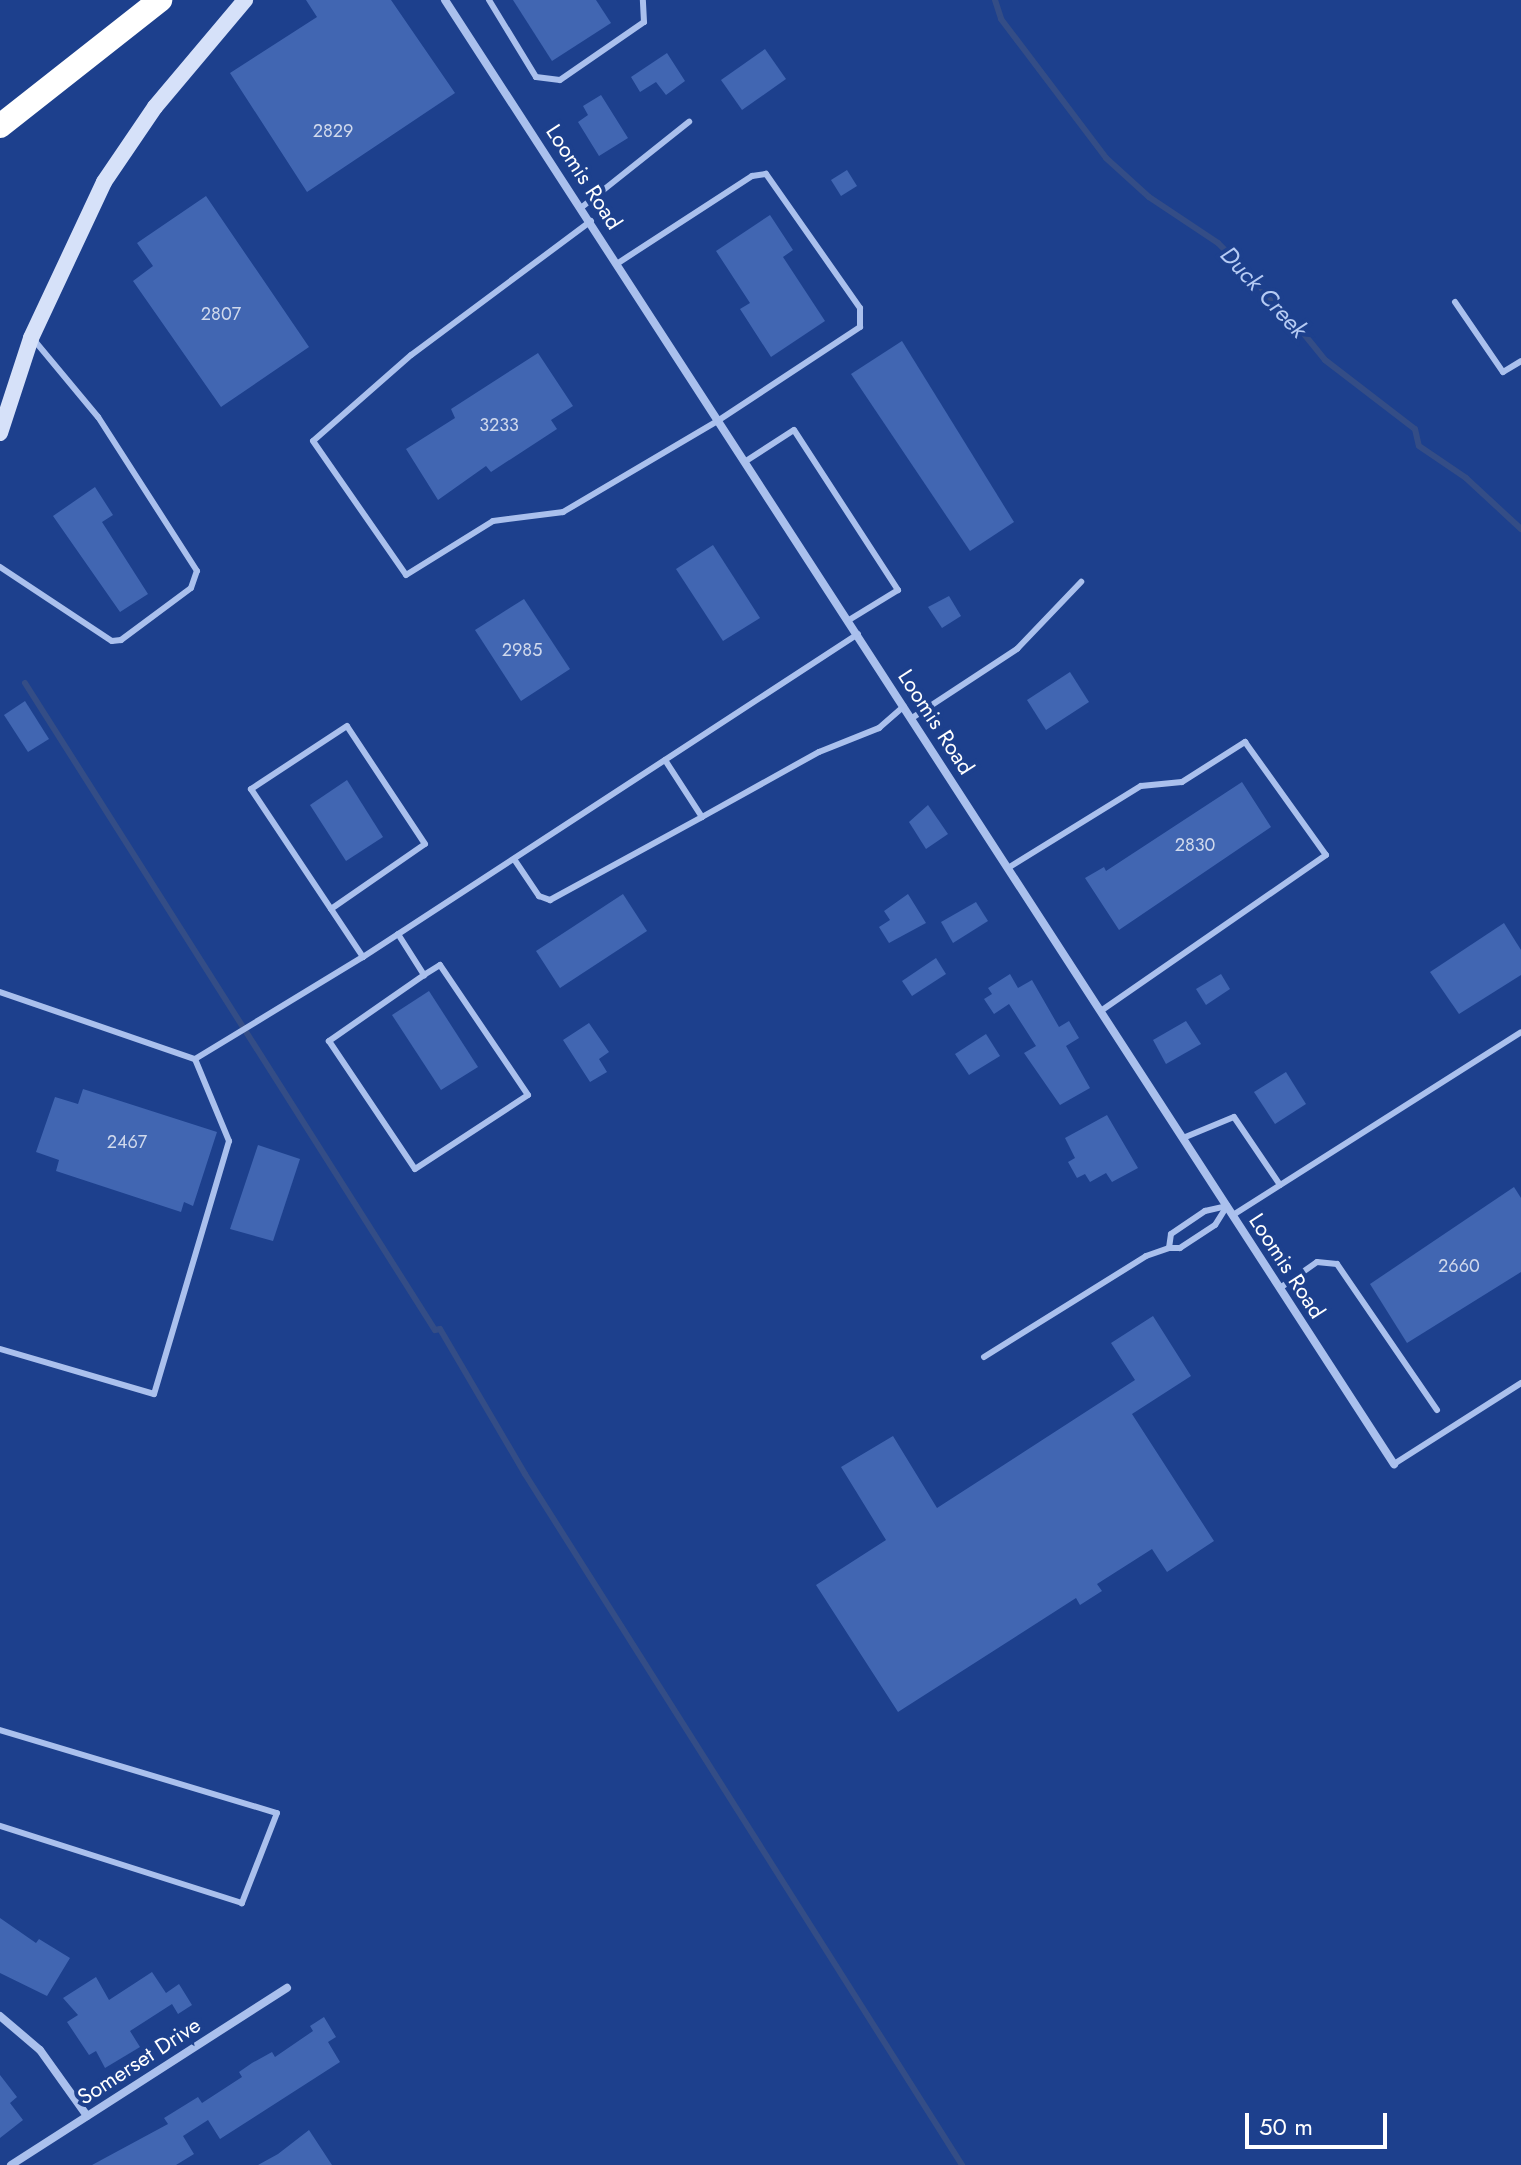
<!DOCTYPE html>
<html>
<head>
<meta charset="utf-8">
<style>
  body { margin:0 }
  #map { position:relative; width:1521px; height:2165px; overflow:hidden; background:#1d408d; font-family:Jost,sans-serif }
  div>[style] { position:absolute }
  .stream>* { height:6px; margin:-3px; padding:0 3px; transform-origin:3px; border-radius:3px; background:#344d86 }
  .building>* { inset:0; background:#4166b2 }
  .lane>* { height:6px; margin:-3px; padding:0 3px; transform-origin:3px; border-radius:3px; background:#aac0ed }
  .street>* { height:8px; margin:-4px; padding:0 4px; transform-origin:4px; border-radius:4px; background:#aac0ed }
  .secondary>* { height:16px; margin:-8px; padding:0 8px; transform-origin:8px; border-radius:8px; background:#d6e1f9 }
  .highway>* { height:24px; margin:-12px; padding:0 12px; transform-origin:12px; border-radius:12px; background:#fff }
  span { translate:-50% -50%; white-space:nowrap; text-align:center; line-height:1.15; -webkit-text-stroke:8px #1d408d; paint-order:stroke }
  .number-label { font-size:18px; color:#d0d9ec }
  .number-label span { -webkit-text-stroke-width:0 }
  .street-label { font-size:22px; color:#fff }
  .water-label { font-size:24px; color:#b6cbf4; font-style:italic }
  .scale { position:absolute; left:1245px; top:2113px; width:142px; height:36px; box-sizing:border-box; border:4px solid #fff; border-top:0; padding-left:10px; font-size:24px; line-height:28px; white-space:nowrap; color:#fff; -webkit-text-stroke:6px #1d408d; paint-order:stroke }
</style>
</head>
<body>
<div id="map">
  <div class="stream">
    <div style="left:995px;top:0;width:20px;rotate:72deg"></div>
    <div style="left:1001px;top:19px;width:174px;rotate:52.9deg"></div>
    <div style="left:1106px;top:158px;width:58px;rotate:42.2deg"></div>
    <div style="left:1149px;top:197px;width:83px;rotate:33.7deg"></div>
    <div style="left:1218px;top:243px;width:55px;rotate:45deg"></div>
    <div style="left:1257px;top:282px;width:59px;rotate:53.9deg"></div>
    <div style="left:1292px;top:330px;width:13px;rotate:18deg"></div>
    <div style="left:1304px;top:334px;width:33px;rotate:51deg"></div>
    <div style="left:1325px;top:360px;width:113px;rotate:37.5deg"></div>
    <div style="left:1415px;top:429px;width:17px;rotate:77deg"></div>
    <div style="left:1419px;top:446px;width:57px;rotate:34.2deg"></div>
    <div style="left:1466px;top:478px;width:75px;rotate:42.8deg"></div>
    <div style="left:25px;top:683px;width:766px;rotate:57.64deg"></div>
    <div style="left:435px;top:1330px;width:5px;rotate:-11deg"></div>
    <div style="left:440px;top:1329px;width:168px;rotate:59.6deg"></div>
    <div style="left:525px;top:1474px;width:818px;rotate:57.69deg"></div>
  </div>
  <div class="building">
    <div style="clip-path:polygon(306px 0,391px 0,455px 93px,307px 192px,230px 73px,317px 17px)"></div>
    <div style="clip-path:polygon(513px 0,596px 0,611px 23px,552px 61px)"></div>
    <div style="clip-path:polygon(765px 49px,786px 79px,742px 110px,721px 80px)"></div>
    <div style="clip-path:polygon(667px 53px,685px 81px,666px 95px,656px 82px,640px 92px,631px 77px)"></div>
    <div style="clip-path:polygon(601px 95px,628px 138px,599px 156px,578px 122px,588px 115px,583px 106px)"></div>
    <div style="clip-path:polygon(847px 170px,857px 186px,841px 196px,831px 180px)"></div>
    <div style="clip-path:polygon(206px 196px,309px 347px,221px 407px,133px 281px,153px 266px,137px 243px)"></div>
    <div style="clip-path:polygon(770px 215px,793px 250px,783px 257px,825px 321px,771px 357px,740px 309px,750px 303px,716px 251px)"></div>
    <div style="clip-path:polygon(902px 341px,1014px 522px,970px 551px,851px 374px)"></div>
    <div style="clip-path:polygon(538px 353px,573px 406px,551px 420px,557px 429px,491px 472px,486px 466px,438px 500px,406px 449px,455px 418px,451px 409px)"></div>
    <div style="clip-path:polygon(95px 487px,113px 515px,102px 522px,148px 594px,120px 612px,53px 516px)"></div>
    <div style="clip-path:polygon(713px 545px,760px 618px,723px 641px,676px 569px)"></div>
    <div style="clip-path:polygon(949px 596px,961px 616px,942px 628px,928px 607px)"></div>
    <div style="clip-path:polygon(524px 599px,570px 669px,521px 701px,475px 630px)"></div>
    <div style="clip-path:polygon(1070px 672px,1089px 702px,1046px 730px,1027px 700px)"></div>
    <div style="clip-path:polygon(25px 701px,49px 739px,28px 752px,4px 715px)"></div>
    <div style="clip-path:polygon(347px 780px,383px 837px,346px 861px,310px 805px)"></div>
    <div style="clip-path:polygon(1242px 782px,1271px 827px,1119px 930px,1085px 878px,1104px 867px,1106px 871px)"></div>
    <div style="clip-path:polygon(928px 805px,948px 834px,926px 849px,909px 822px)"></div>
    <div style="clip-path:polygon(623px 894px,647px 931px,560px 988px,536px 951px)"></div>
    <div style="clip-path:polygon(908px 894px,926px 923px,889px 943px,879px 927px,890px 920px,884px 911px)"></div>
    <div style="clip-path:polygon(976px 902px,988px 921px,953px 943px,941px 922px)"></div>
    <div style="clip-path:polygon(1504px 923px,1521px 950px,1521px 975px,1459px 1014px,1430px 972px)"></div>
    <div style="clip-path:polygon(936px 958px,946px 974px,912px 996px,902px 981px)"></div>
    <div style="clip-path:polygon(1010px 974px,1018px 988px,1032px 980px,1059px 1027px,1069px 1021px,1079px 1038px,1066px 1046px,1090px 1088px,1060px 1105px,1024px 1053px,1036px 1046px,1009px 1004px,994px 1014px,984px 999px,992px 994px,988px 988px)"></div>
    <div style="clip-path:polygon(1221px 974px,1230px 989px,1206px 1005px,1196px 989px)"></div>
    <div style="clip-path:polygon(429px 991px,478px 1067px,441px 1090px,392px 1015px)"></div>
    <div style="clip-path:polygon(1186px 1021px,1201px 1044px,1166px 1064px,1153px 1040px)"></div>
    <div style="clip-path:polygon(589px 1023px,609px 1052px,599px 1059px,607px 1072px,590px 1082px,563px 1040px)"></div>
    <div style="clip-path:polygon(986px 1034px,1000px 1056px,969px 1075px,955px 1054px)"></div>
    <div style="clip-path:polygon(1286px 1072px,1306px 1104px,1275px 1124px,1254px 1092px)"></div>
    <div style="clip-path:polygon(83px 1089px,217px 1132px,193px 1206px,184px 1202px,181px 1212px,56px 1171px,59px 1160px,36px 1152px,55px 1097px,78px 1104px)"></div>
    <div style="clip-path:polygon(1107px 1115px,1138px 1168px,1112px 1182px,1106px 1173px,1090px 1182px,1085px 1174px,1077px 1178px,1068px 1162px,1075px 1158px,1065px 1138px)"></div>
    <div style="clip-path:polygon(258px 1145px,300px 1159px,273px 1241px,230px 1229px)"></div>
    <div style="clip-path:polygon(1514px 1187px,1521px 1198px,1521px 1272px,1407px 1343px,1370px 1284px)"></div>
    <div style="clip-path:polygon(1153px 1316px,1191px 1376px,1132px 1414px,1214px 1541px,1167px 1572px,1152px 1549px,1097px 1584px,1102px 1591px,1080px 1605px,1076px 1598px,898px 1712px,816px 1585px,886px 1540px,841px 1467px,893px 1436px,937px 1508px,1135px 1380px,1111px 1343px)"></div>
    <div style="clip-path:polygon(0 1918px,36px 1943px,39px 1939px,70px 1958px,47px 1996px,0 1973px)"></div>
    <div style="clip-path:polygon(152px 1972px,166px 1993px,179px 1984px,192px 2005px,178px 2014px,172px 2004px,130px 2031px,140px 2047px,105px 2068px,96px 2051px,89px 2055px,67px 2022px,78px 2015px,63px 1998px,96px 1977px,109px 2000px)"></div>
    <div style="clip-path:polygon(324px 2017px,336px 2037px,328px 2042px,340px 2062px,220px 2139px,208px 2120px,183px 2136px,194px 2154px,176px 2165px,92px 2165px,168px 2124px,164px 2118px,198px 2097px,202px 2103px,242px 2077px,239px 2072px,252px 2063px,272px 2052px,275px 2057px,313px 2031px,310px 2026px)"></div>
    <div style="clip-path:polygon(0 2075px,17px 2097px,10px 2103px,23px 2120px,0 2138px)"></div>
    <div style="clip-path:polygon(309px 2130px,332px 2165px,258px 2165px,278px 2154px)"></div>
  </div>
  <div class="lane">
    <div style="left:489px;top:0;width:90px;rotate:58.6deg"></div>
    <div style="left:536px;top:77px;width:24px;rotate:7deg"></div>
    <div style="left:560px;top:80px;width:102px;rotate:-34.6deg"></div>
    <div style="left:644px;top:22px;width:22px;rotate:-93deg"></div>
    <div style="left:582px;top:207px;width:137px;rotate:-38.5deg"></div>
    <div style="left:591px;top:221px;width:224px;rotate:143.3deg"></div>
    <div style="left:411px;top:355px;width:130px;rotate:138.7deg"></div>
    <div style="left:313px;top:441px;width:163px;rotate:55.2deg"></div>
    <div style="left:406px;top:575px;width:102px;rotate:-31.8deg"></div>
    <div style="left:493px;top:521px;width:71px;rotate:-7.3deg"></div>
    <div style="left:563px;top:512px;width:181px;rotate:-30.5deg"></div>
    <div style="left:719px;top:420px;width:169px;rotate:-33.4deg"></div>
    <div style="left:860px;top:327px;width:19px;rotate:-90deg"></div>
    <div style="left:860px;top:308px;width:164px;rotate:-125deg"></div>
    <div style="left:766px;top:174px;width:14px;rotate:172deg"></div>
    <div style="left:752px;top:176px;width:160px;rotate:147deg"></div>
    <div style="left:1455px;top:302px;width:85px;rotate:55.6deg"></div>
    <div style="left:1503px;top:372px;width:21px;rotate:-31deg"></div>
    <div style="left:746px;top:461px;width:57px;rotate:-32.9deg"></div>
    <div style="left:794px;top:430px;width:191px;rotate:57deg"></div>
    <div style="left:898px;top:590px;width:57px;rotate:148.5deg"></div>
    <div style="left:0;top:567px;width:134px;rotate:33.5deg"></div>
    <div style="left:112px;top:641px;width:9px;rotate:-6deg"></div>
    <div style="left:121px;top:640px;width:87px;rotate:-36.6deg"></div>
    <div style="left:191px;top:588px;width:18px;rotate:-71deg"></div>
    <div style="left:197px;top:571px;width:183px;rotate:-122.7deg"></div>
    <div style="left:98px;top:417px;width:100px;rotate:-129.7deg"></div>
    <div style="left:912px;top:718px;width:126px;rotate:-33.3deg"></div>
    <div style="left:1017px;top:649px;width:93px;rotate:-46.3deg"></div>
    <div style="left:665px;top:760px;width:68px;rotate:57deg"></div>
    <div style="left:702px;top:817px;width:134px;rotate:-29.1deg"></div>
    <div style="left:819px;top:752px;width:65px;rotate:-21.8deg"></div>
    <div style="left:879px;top:728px;width:33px;rotate:-41deg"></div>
    <div style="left:514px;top:859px;width:45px;rotate:56deg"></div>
    <div style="left:539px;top:896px;width:12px;rotate:20deg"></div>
    <div style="left:550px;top:900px;width:173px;rotate:-28.6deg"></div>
    <div style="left:1008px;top:868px;width:156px;rotate:-31.7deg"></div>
    <div style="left:1141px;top:786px;width:41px;rotate:-5.6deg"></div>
    <div style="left:1182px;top:782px;width:75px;rotate:-32.4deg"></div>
    <div style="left:1245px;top:742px;width:139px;rotate:54.4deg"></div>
    <div style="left:1326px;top:855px;width:274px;rotate:145.3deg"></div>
    <div style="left:331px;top:909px;width:114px;rotate:-34.7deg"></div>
    <div style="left:425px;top:844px;width:141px;rotate:-123.5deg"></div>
    <div style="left:347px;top:726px;width:115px;rotate:146.7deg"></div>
    <div style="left:251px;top:789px;width:202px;rotate:56.3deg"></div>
    <div style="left:363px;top:957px;width:591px;rotate:-33.13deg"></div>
    <div style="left:398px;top:934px;width:49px;rotate:57.6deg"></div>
    <div style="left:424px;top:975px;width:116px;rotate:145.2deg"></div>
    <div style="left:329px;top:1041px;width:154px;rotate:56.1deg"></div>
    <div style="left:415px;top:1169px;width:135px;rotate:-33.2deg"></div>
    <div style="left:528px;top:1095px;width:157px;rotate:-124.1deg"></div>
    <div style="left:440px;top:965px;width:19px;rotate:148deg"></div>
    <div style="left:0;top:992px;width:206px;rotate:19deg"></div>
    <div style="left:195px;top:1059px;width:89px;rotate:67.5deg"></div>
    <div style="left:229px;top:1141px;width:264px;rotate:106.5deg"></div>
    <div style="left:154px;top:1394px;width:160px;rotate:-163.7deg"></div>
    <div style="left:195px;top:1059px;width:197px;rotate:-31.3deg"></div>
    <div style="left:1183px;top:1138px;width:55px;rotate:-22.4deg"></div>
    <div style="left:1234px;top:1117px;width:82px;rotate:55.9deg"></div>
    <div style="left:1227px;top:1206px;width:22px;rotate:122deg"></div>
    <div style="left:1215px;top:1225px;width:42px;rotate:146.7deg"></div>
    <div style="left:1180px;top:1248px;width:11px;rotate:180deg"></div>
    <div style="left:1169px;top:1248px;width:14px;rotate:-82deg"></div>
    <div style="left:1171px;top:1234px;width:41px;rotate:-34.1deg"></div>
    <div style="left:1205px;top:1211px;width:23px;rotate:-13deg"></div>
    <div style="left:1233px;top:1215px;width:341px;rotate:-32.4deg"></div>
    <div style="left:1280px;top:1288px;width:45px;rotate:-35.1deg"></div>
    <div style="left:1317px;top:1262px;width:20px;rotate:6deg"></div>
    <div style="left:1337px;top:1264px;width:177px;rotate:55.6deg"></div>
    <div style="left:984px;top:1357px;width:191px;rotate:-31.9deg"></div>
    <div style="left:1146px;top:1256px;width:24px;rotate:-19deg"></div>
    <div style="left:1394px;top:1464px;width:151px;rotate:-32.5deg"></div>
    <div style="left:0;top:1730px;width:289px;rotate:16.7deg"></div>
    <div style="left:277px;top:1813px;width:97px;rotate:111.3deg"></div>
    <div style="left:242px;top:1903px;width:254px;rotate:-162.3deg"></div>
  </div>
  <div class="street">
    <div style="left:445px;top:0;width:1745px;rotate:57.05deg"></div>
    <div style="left:0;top:2016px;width:52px;rotate:40.4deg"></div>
    <div style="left:40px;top:2050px;width:81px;rotate:54.5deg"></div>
    <div style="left:11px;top:2165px;width:328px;rotate:-32.7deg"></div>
  </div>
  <div class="secondary">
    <div style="left:0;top:433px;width:100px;rotate:-71.9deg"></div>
    <div style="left:31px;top:338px;width:172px;rotate:-64.9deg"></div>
    <div style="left:104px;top:182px;width:91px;rotate:-55.8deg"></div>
    <div style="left:155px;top:107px;width:140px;rotate:-49.9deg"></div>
  </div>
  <div class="highway">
    <div style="left:0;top:126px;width:204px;rotate:-38.2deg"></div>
  </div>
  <div class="number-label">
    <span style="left:333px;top:131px">2829</span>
    <span style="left:221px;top:314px">2807</span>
    <span style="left:499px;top:425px">3233</span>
    <span style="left:522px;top:650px">2985</span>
    <span style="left:1195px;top:845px">2830</span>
    <span style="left:127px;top:1142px">2467</span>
    <span style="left:1459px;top:1266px">2660</span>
  </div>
  <div class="street-label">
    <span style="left:584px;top:177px;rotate:57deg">Loomis Road</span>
    <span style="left:936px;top:722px;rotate:57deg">Loomis Road</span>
    <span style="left:1287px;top:1266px;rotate:57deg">Loomis Road</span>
    <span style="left:139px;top:2061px;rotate:-33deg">Somerset Drive</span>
  </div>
  <div class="water-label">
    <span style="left:1264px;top:292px;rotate:47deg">Duck Creek</span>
  </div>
  <div class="scale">50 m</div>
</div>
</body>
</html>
